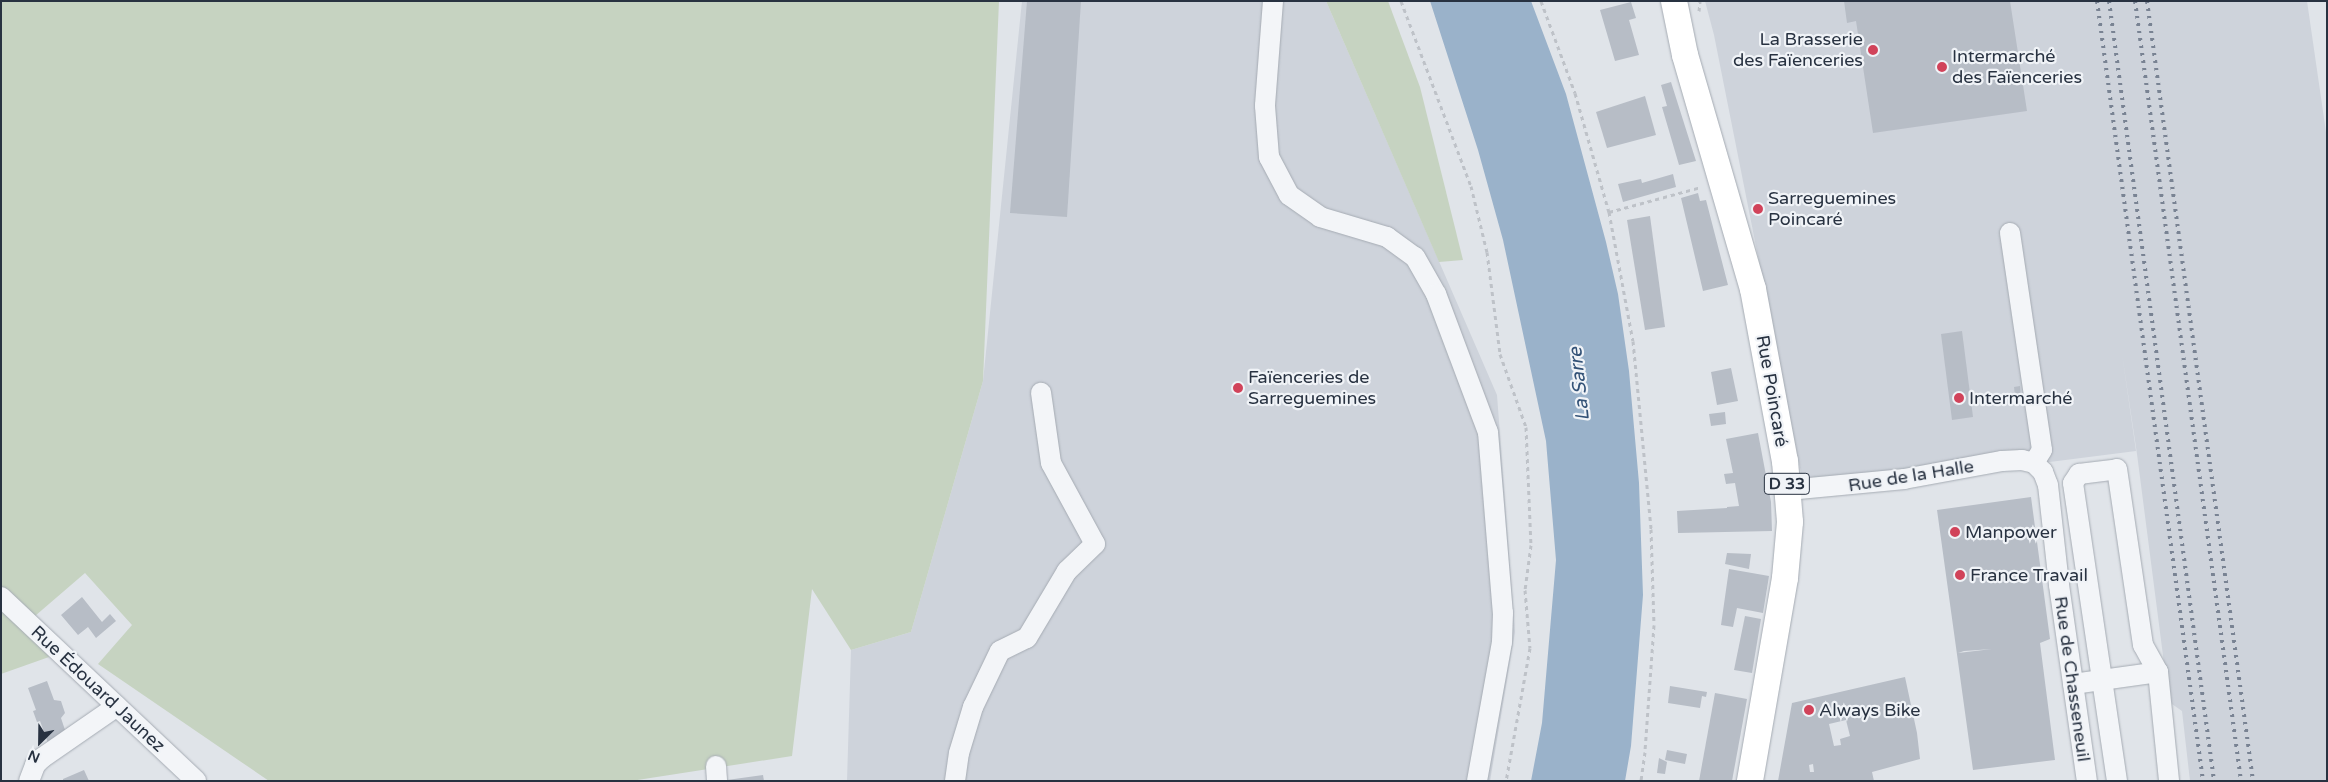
<!DOCTYPE html>
<html>
<head>
<meta charset="utf-8">
<style>
  body { margin:0 }
  #map { position:relative; width:2328px; height:782px; overflow:hidden; background:#e0e4e9; font-family:"Varela Round",sans-serif }
  div>[style] { position:absolute }
  .built>* { inset:0; background:#ced3db }
  .green>* { inset:0; background:#c6d3c1 }
  .water>* { inset:0; background:#9ab2ca }
  .building>* { inset:0; background:#b7bdc6 }
  .path>* { height:3px; margin-top:-1.5px; transform-origin:0; background:repeating-linear-gradient(90deg,#bec2c8 0 4px,transparent 0 8px) }
  .roads { filter:drop-shadow(0 0 1px #a5abb3) drop-shadow(0 0 1px #a5abb3) }
  .minor>* { height:20px; margin:-10px; padding:0 10px; transform-origin:10px; border-radius:10px; background:#f3f5f8 }
  .major>* { height:26px; margin:-13px; padding:0 13px; transform-origin:13px; border-radius:13px; background:#fff }
  .rail>* { height:4px; margin-top:-2px; transform-origin:0; background:repeating-linear-gradient(90deg,#798393 0 2.5px,transparent 0 7.5px) }
  .dots>* { width:14px; height:14px; translate:-50% -50%; box-sizing:border-box; border:2px solid #f0f3f7; border-radius:50% }
  span { translate:-50% -50%; white-space:nowrap; text-align:center; line-height:1.15; -webkit-text-stroke:4.5px #f0f3f7; paint-order:stroke }
  .shield-label span { padding:1px 4px; background:#f0f3f7; border:1px solid; border-radius:4px; -webkit-text-stroke-width:0 }
  .shield-label { font-size:16px; color:#283241; font-weight:700 }
  .poi-label { font-size:18px; color:#283241 }
  .right { translate:-100% -50%; text-align:right }
  .left { translate:0 -50%; text-align:left }
  .street-label { font-size:18px; color:#283241 }
  .water-label { font-size:19px; color:#325176; font-style:italic }
  .frame { position:absolute; inset:0; border:2px solid #283241; pointer-events:none }
  .north { position:absolute; left:15px; top:717px; width:50px; height:50px; -webkit-text-stroke:4px #f0f3f7; paint-order:stroke; rotate:203deg; font-size:14px; font-weight:700; line-height:20px; text-align:center; color:#283241 }
  .north::after { content:''; display:block; margin:auto; width:18px; height:22px; background:#283241; clip-path:polygon(50% 0,100% 100%,50% 72%,0 100%) }
</style>
</head>
<body>
<div id="map">
  <div class="built">
    <div style="clip-path:polygon(1022px 1px,1326px 1px,1497px 395px,1515px 632px,1490px 781px,847px 781px,851px 650px,911px 632px,983px 381px)"></div>
    <div style="clip-path:polygon(1705px 1px,2307px 1px,2327px 139px,2327px 781px,2190px 781px,2182px 711px,2169px 702px,2137px 454px,2122px 354px,2136px 451px,1805px 493px,1714px 35px)"></div>
  </div>
  <div class="green">
    <div style="clip-path:polygon(1px 1px,999px 1px,983px 381px,911px 632px,851px 650px,812px 589px,792px 756px,631px 781px,269px 781px,98px 664px,132px 625px,85px 573px,35px 616px,49px 657px,1px 674px)"></div>
    <div style="clip-path:polygon(1326px 1px,1388px 1px,1420px 87px,1463px 260px,1439px 262px)"></div>
  </div>
  <div class="water">
    <div style="clip-path:polygon(1430px 1px,1531px 1px,1566px 94px,1606px 242px,1618px 294px,1629px 371px,1639px 483px,1643px 595px,1631px 746px,1625px 781px,1531px 781px,1542px 723px,1556px 560px,1546px 441px,1503px 240px,1478px 150px)"></div>
  </div>
  <div class="building">
    <div style="clip-path:polygon(1027px 1px,1081px 1px,1067px 217px,1010px 213px)"></div>
    <div style="clip-path:polygon(1844px 1px,2010px 1px,2027px 111px,1873px 133px,1856px 21px,1847px 23px)"></div>
    <div style="clip-path:polygon(1631px 2px,1636px 18px,1629px 20px,1639px 55px,1615px 61px,1600px 10px)"></div>
    <div style="clip-path:polygon(1671px 82px,1696px 161px,1679px 165px,1662px 107px,1667px 106px,1661px 85px)"></div>
    <div style="clip-path:polygon(1645px 96px,1656px 135px,1607px 148px,1596px 112px)"></div>
    <div style="clip-path:polygon(1673px 174px,1676px 187px,1623px 202px,1618px 184px,1641px 179px,1642px 183px)"></div>
    <div style="clip-path:polygon(1698px 193px,1700px 201px,1706px 200px,1728px 285px,1703px 291px,1681px 198px)"></div>
    <div style="clip-path:polygon(1650px 216px,1665px 327px,1645px 330px,1627px 220px)"></div>
    <div style="clip-path:polygon(1962px 331px,1973px 417px,1952px 420px,1941px 334px)"></div>
    <div style="clip-path:polygon(1731px 368px,1738px 401px,1717px 405px,1711px 372px)"></div>
    <div style="clip-path:polygon(2020px 386px,2021px 396px,2015px 396px,2014px 387px)"></div>
    <div style="clip-path:polygon(1725px 412px,1726px 424px,1711px 426px,1709px 414px)"></div>
    <div style="clip-path:polygon(1758px 433px,1771px 502px,1772px 531px,1678px 533px,1677px 511px,1727px 508px,1727px 507px,1739px 506px,1735px 483px,1726px 484px,1724px 474px,1733px 473px,1726px 439px)"></div>
    <div style="clip-path:polygon(evenodd,2031px 497px,2050px 639px,2040px 643px,2055px 760px,1973px 770px,1937px 510px,2031px 497px,1992px 649px,1958px 653px,1964px 651px,1992px 649px)"></div>
    <div style="clip-path:polygon(1727px 553px,1751px 554px,1749px 569px,1725px 564px)"></div>
    <div style="clip-path:polygon(1729px 569px,1769px 576px,1763px 613px,1737px 608px,1733px 627px,1721px 625px)"></div>
    <div style="clip-path:polygon(82px 597px,102px 622px,110px 614px,116px 621px,96px 638px,88px 627px,78px 635px,61px 615px)"></div>
    <div style="clip-path:polygon(1745px 616px,1761px 619px,1752px 673px,1734px 670px)"></div>
    <div style="clip-path:polygon(evenodd,1905px 677px,1917px 733px,1920px 759px,1872px 772px,1874px 781px,1778px 781px,1792px 703px,1905px 677px,1846px 720px,1850px 736px,1840px 739px,1841px 745px,1834px 746px,1829px 724px,1846px 720px,1905px 677px,1813px 764px,1814px 772px,1810px 772px,1809px 765px,1813px 764px)"></div>
    <div style="clip-path:polygon(47px 681px,54px 700px,61px 701px,65px 713px,61px 718px,67px 736px,48px 743px,40px 721px,37px 722px,33px 711px,36px 710px,28px 688px)"></div>
    <div style="clip-path:polygon(1670px 686px,1707px 692px,1706px 697px,1702px 696px,1700px 708px,1668px 703px)"></div>
    <div style="clip-path:polygon(1715px 693px,1747px 699px,1732px 781px,1699px 781px)"></div>
    <div style="clip-path:polygon(1667px 750px,1687px 754px,1685px 764px,1665px 760px)"></div>
    <div style="clip-path:polygon(1659px 758px,1667px 762px,1665px 774px,1657px 773px)"></div>
    <div style="clip-path:polygon(84px 770px,89px 781px,63px 781px,63px 779px)"></div>
    <div style="clip-path:polygon(763px 775px,764px 781px,727px 781px,727px 780px)"></div>
  </div>
  <div class="path">
    <div style="left:1401px;top:1px;width:198px;rotate:69.3deg"></div>
    <div style="left:1471px;top:186px;width:68px;rotate:76.4deg"></div>
    <div style="left:1487px;top:252px;width:103px;rotate:82.7deg"></div>
    <div style="left:1500px;top:354px;width:77px;rotate:70.4deg"></div>
    <div style="left:1526px;top:427px;width:118px;rotate:87.6deg"></div>
    <div style="left:1531px;top:545px;width:45px;rotate:97.6deg"></div>
    <div style="left:1525px;top:590px;width:58px;rotate:85.1deg"></div>
    <div style="left:1530px;top:648px;width:135px;rotate:100.2deg"></div>
    <div style="left:1541px;top:1px;width:98px;rotate:69.7deg"></div>
    <div style="left:1575px;top:93px;width:124px;rotate:74.1deg"></div>
    <div style="left:1609px;top:212px;width:131px;rotate:79.5deg"></div>
    <div style="left:1633px;top:341px;width:189px;rotate:84.5deg"></div>
    <div style="left:1651px;top:529px;width:96px;rotate:88.2deg"></div>
    <div style="left:1654px;top:625px;width:127px;rotate:94.1deg"></div>
    <div style="left:1645px;top:752px;width:29px;rotate:98deg"></div>
    <div style="left:1699px;top:11px;width:10px;rotate:-84deg"></div>
    <div style="left:1609px;top:212px;width:95px;rotate:-15.2deg"></div>
  </div>
  <div class="roads">
    <div class="minor">
      <div style="left:1273px;top:1px;width:105px;rotate:94.4deg"></div>
      <div style="left:1265px;top:106px;width:51px;rotate:85.5deg"></div>
      <div style="left:1269px;top:157px;width:43px;rotate:62.2deg"></div>
      <div style="left:1289px;top:195px;width:38px;rotate:35deg"></div>
      <div style="left:1320px;top:217px;width:70px;rotate:16.6deg"></div>
      <div style="left:1387px;top:237px;width:34px;rotate:36deg"></div>
      <div style="left:1415px;top:257px;width:43px;rotate:60.4deg"></div>
      <div style="left:1436px;top:294px;width:147px;rotate:69.4deg"></div>
      <div style="left:1488px;top:432px;width:182px;rotate:85.3deg"></div>
      <div style="left:1503px;top:613px;width:29px;rotate:92deg"></div>
      <div style="left:1502px;top:642px;width:141px;rotate:100.2deg"></div>
      <div style="left:2010px;top:233px;width:219px;rotate:81.6deg"></div>
      <div style="left:2042px;top:450px;width:15px;rotate:122deg"></div>
      <div style="left:1788px;top:490px;width:117px;rotate:-5.4deg"></div>
      <div style="left:1904px;top:479px;width:100px;rotate:-10.4deg"></div>
      <div style="left:2002px;top:461px;width:20px;rotate:-3deg"></div>
      <div style="left:2022px;top:460px;width:12px;rotate:14deg"></div>
      <div style="left:2034px;top:463px;width:13px;rotate:45deg"></div>
      <div style="left:2043px;top:472px;width:14px;rotate:69deg"></div>
      <div style="left:2048px;top:485px;width:101px;rotate:83.7deg"></div>
      <div style="left:2059px;top:585px;width:198px;rotate:81.9deg"></div>
      <div style="left:1px;top:597px;width:268px;rotate:43.3deg"></div>
      <div style="left:2073px;top:684px;width:86px;rotate:-8deg"></div>
      <div style="left:716px;top:766px;width:15px;rotate:86deg"></div>
      <div style="left:29px;top:781px;width:17px;rotate:-69deg"></div>
      <div style="left:35px;top:765px;width:10px;rotate:-45deg"></div>
      <div style="left:42px;top:758px;width:91px;rotate:-34.7deg"></div>
      <div style="left:955px;top:781px;width:28px;rotate:-82deg"></div>
      <div style="left:959px;top:753px;width:48px;rotate:-73.1deg"></div>
      <div style="left:973px;top:707px;width:62px;rotate:-64.3deg"></div>
      <div style="left:1000px;top:651px;width:30px;rotate:-26deg"></div>
      <div style="left:1027px;top:638px;width:78px;rotate:-59.2deg"></div>
      <div style="left:1067px;top:571px;width:39px;rotate:-44deg"></div>
      <div style="left:1095px;top:544px;width:92px;rotate:-118.5deg"></div>
      <div style="left:1051px;top:463px;width:71px;rotate:-98.1deg"></div>
      <div style="left:2117px;top:781px;width:301px;rotate:-98.4deg"></div>
      <div style="left:2073px;top:483px;width:11px;rotate:-56deg"></div>
      <div style="left:2079px;top:474px;width:38px;rotate:-7deg"></div>
      <div style="left:2117px;top:469px;width:178px;rotate:81.6deg"></div>
      <div style="left:2143px;top:645px;width:31px;rotate:61deg"></div>
      <div style="left:2158px;top:672px;width:110px;rotate:84.2deg"></div>
    </div>
    <div class="major">
      <div style="left:1674px;top:1px;width:55px;rotate:78.5deg"></div>
      <div style="left:1685px;top:55px;width:244px;rotate:73.8deg"></div>
      <div style="left:1753px;top:289px;width:175px;rotate:79.5deg"></div>
      <div style="left:1785px;top:461px;width:61px;rotate:85.3deg"></div>
      <div style="left:1790px;top:522px;width:56px;rotate:95.1deg"></div>
      <div style="left:1785px;top:578px;width:206px;rotate:99.8deg"></div>
    </div>
  </div>
  <div class="rail">
    <div style="left:2097px;top:1px;width:787px;rotate:82.26deg"></div>
    <div style="left:2109px;top:1px;width:787px;rotate:82.33deg"></div>
    <div style="left:2135px;top:1px;width:787px;rotate:82.26deg"></div>
    <div style="left:2147px;top:1px;width:787px;rotate:82.26deg"></div>
  </div>
  <div class="dots">
    <div style="left:1873px;top:50px;background:#d1435a"></div>
    <div style="left:1942px;top:67px;background:#d1435a"></div>
    <div style="left:1758px;top:209px;background:#d1435a"></div>
    <div style="left:1238px;top:388px;background:#d1435a"></div>
    <div style="left:1959px;top:398px;background:#d1435a"></div>
    <div style="left:1955px;top:532px;background:#d1435a"></div>
    <div style="left:1960px;top:575px;background:#d1435a"></div>
    <div style="left:1809px;top:710px;background:#d1435a"></div>
  </div>
  <div class="shield-label">
    <span style="left:1787px;top:484px">D 33</span>
  </div>
  <div class="poi-label">
    <span class="right" style="left:1863px;top:50px">La Brasserie<br>des Faïenceries</span>
    <span class="left" style="left:1952px;top:67px">Intermarché<br>des Faïenceries</span>
    <span class="left" style="left:1768px;top:209px">Sarreguemines<br>Poincaré</span>
    <span class="left" style="left:1248px;top:388px">Faïenceries de<br>Sarreguemines</span>
    <span class="left" style="left:1969px;top:398px">Intermarché</span>
    <span class="left" style="left:1965px;top:532px">Manpower</span>
    <span class="left" style="left:1970px;top:575px">France Travail</span>
    <span class="left" style="left:1819px;top:710px">Always Bike</span>
  </div>
  <div class="street-label">
    <span style="left:1772px;top:391px;rotate:80deg">Rue Poincaré</span>
    <span style="left:1911px;top:476px;rotate:-9deg">Rue de la Halle</span>
    <span style="left:2072px;top:679px;rotate:82deg">Rue de Chasseneuil</span>
    <span style="left:98px;top:689px;rotate:43deg">Rue Édouard Jaunez</span>
  </div>
  <div class="water-label">
    <span style="left:1580px;top:384px;rotate:-96deg">La Sarre</span>
  </div>
  <div class="frame"></div>
  <div class="north">N</div>
</div>
</body>
</html>
